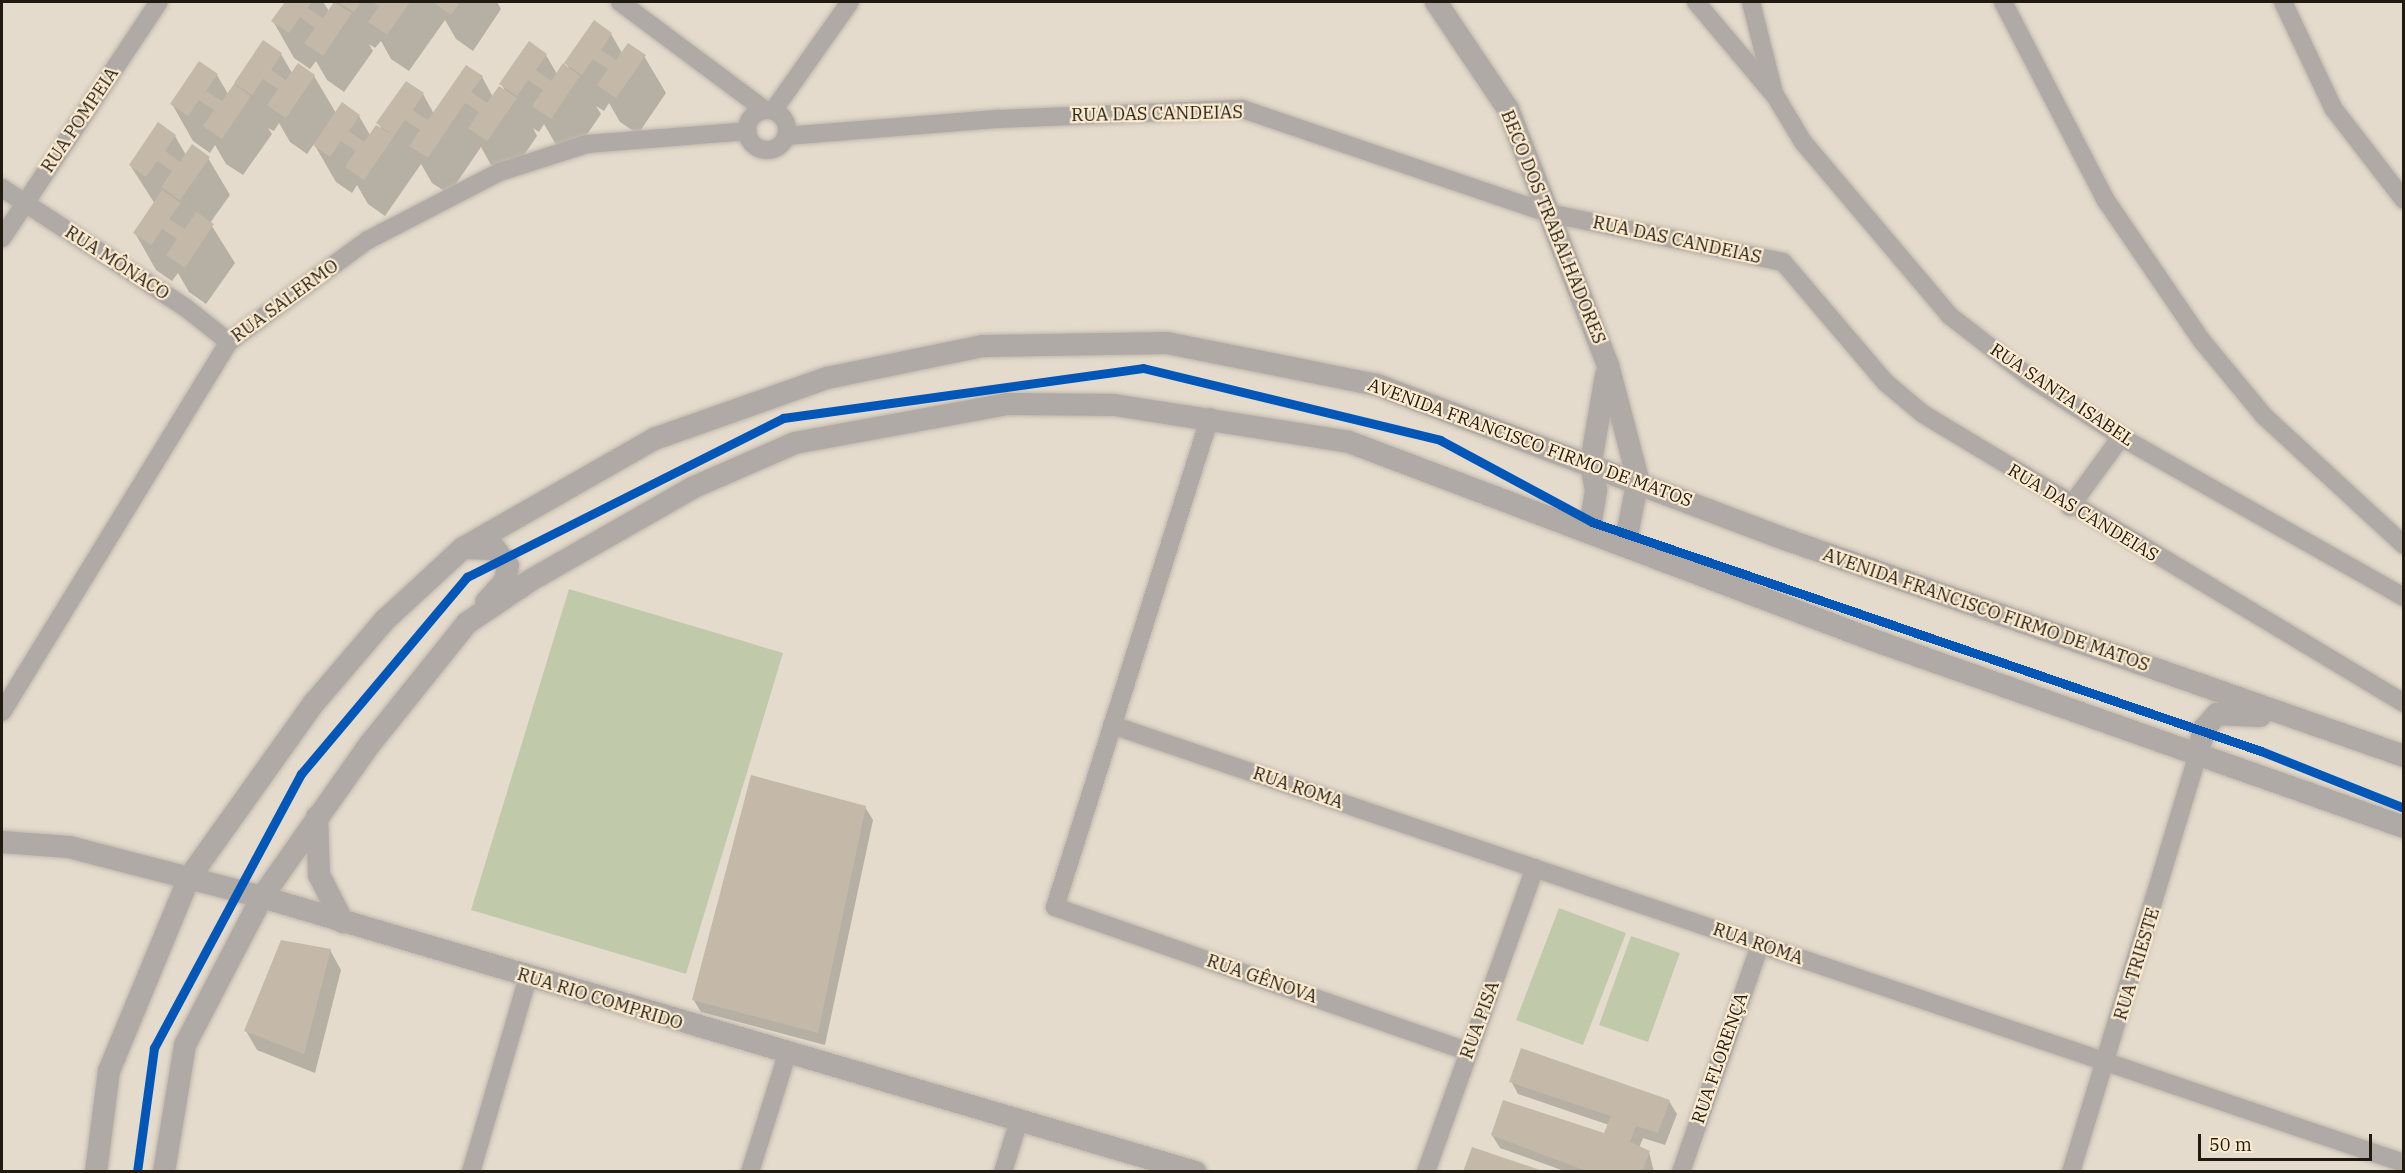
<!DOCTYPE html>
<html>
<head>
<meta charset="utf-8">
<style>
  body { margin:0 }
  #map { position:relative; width:2405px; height:1173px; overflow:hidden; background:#e4dbcc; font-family:"IBM Plex Serif",serif }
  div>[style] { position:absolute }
  .green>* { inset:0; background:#c0caab }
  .shadow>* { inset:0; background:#0003 }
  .building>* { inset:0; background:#c4b9a9 }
  .roads { filter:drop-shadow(0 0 2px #bfb7ad) drop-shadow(0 0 2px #bfb7ad) }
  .minor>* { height:18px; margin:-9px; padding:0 9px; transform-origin:9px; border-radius:9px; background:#afaaa6 }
  .minor>.ring { margin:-9px; padding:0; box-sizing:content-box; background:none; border:18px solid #afaaa6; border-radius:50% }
  .tertiary>* { height:22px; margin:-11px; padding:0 11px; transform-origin:11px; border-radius:11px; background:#afaaa6 }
  .cycleway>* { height:9px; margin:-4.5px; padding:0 4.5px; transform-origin:4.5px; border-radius:4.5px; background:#0057b8 }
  span { translate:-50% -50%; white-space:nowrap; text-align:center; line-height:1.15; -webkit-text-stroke:4.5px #fcebcf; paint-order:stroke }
  .street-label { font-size:18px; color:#201a10 }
  .frame { position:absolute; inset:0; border:3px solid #201a10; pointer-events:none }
  .scale { position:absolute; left:2198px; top:1134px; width:174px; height:27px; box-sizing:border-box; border:3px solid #201a10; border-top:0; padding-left:8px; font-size:18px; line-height:21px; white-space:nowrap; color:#201a10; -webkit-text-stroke:4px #fcebcf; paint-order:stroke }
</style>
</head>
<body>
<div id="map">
  <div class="green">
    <div style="clip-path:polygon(569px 589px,783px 653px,686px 974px,471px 910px)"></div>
    <div style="clip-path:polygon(1559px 908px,1626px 933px,1583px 1045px,1516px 1020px)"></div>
    <div style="clip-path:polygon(1631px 936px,1680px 953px,1648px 1042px,1599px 1025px)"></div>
  </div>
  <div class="shadow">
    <div style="clip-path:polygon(286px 2px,323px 2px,329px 11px,336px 2px,497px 2px,501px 9px,473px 51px,456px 39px,445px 20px,409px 71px,391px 59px,381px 41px,375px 48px,369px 44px,373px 51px,344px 92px,327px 80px,316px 61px,310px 69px,294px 58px,273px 21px)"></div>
    <div style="clip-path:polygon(611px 34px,622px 53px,644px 56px,666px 93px,638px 134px,620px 122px,609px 103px,604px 111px,596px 106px,601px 114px,573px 155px,555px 143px,544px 124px,539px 132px,533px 128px,537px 136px,509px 177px,491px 165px,481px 147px,449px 194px,432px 183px,421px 164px,385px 216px,368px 204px,357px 185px,352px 193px,336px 182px,314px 144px,307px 154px,290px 142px,279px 123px,274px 131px,268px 128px,272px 134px,243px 175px,226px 164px,215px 145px,210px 153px,193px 141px,172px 104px,217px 75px,228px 94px,264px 42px,281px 54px,292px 73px,314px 76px,336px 113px,359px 116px,370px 135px,383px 131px,378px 123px,423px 94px,434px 114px,482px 77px,493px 97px,506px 92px,501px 84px,546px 55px,557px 74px,571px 71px,566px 63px)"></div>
    <div style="clip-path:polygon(175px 136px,186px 155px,208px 158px,230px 195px,210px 223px,235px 263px,206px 304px,189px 292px,178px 273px,172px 281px,156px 270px,135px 233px,155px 204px,130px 165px)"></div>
    <div style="clip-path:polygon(865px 807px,873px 820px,825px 1045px,701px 1012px,693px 999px)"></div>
    <div style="clip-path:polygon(330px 950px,341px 970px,315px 1073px,257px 1050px,246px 1031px)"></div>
    <div style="clip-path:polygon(1511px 1081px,1669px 1101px,1677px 1114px,1665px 1145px,1643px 1138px,1639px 1148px,1649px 1152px,1654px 1172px,1567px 1172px,1500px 1148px,1492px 1135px,1605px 1135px,1609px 1125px,1518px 1094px)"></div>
  </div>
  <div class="building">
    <div style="clip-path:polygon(285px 2px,312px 2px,307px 8px,323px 18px,334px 2px,352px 13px,323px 56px,304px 43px,315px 28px,300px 17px,289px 33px,271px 21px)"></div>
    <div style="clip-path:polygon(338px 2px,361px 2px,354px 12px)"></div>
    <div style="clip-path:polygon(372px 2px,410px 2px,387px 35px,368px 22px,379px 6px)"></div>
    <div style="clip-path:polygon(433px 2px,460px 2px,451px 15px)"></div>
    <div style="clip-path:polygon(594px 20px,612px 33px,601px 50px,616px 60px,628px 43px,646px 55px,616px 98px,597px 85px,608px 69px,593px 59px,582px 75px,564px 63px)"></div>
    <div style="clip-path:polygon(263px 40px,282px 53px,271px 70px,286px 80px,298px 63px,315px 75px,286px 118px,267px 105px,278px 89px,263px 79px,252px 95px,234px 83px)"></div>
    <div style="clip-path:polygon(529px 41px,547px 54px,536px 70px,551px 81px,563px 63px,580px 76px,551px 119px,532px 106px,543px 90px,528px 80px,517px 96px,499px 84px)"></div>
    <div style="clip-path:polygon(199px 61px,218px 74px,206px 91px,222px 101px,234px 84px,251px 96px,222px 139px,203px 126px,214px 110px,199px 100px,188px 116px,170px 104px)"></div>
    <div style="clip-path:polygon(466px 65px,483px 76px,471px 92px,487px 103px,499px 86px,517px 98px,487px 141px,468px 128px,479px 112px,465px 103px,428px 158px,409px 146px,420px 130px,405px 120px,394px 136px,376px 123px,406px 81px,424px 93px,413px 110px,428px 120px)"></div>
    <div style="clip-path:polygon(342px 102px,360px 115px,349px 131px,364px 142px,376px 125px,394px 136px,364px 180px,345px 167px,356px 151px,341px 141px,330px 157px,313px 145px)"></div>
    <div style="clip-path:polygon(158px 122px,176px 135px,165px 151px,180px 162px,192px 144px,210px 157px,180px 200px,161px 187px,172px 171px,157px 161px,146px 177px,129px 165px)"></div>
    <div style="clip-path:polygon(162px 190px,181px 203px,169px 219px,185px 229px,196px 212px,214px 224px,185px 268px,166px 255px,177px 239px,162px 229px,151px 245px,133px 233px)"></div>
    <div style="clip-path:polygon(751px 775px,866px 806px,818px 1033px,692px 1000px)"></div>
    <div style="clip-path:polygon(281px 940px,331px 949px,304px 1054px,244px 1031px)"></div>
    <div style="clip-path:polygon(1521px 1048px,1670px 1100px,1658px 1133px,1636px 1126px,1630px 1142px,1650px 1151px,1642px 1172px,1589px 1172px,1491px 1135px,1503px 1100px,1604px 1133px,1611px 1116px,1509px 1082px)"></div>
    <div style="clip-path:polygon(1472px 1147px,1543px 1171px,1543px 1172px,1463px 1172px)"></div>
  </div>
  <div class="roads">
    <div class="minor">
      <div style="left:620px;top:2px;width:181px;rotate:36.7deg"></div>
      <div style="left:1696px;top:2px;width:124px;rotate:49.9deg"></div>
      <div style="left:1776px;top:97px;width:52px;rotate:59deg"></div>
      <div style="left:1803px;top:142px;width:228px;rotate:49.8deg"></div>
      <div style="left:1950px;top:316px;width:100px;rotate:37.7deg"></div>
      <div style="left:2029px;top:377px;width:118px;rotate:32.9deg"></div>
      <div style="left:2128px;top:441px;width:317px;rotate:29.5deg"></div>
      <div style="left:1751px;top:2px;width:94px;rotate:75.8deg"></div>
      <div style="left:2003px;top:2px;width:222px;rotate:62.6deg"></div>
      <div style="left:2105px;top:199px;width:172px;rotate:55.7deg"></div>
      <div style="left:2202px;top:341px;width:97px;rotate:50.4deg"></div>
      <div style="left:2264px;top:416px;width:190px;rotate:42.7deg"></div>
      <div style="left:2283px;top:2px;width:117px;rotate:64.7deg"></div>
      <div style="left:2333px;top:108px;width:116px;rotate:52.3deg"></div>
      <div class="ring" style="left:747px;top:110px;width:22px;height:22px"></div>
      <div style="left:773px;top:111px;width:133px;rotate:-54.8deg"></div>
      <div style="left:786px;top:136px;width:214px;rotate:-4.6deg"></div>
      <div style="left:999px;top:119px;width:243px;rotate:-2.4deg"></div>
      <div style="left:1242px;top:109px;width:323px;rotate:18.8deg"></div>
      <div style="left:1548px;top:213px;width:240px;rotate:11.8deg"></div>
      <div style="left:1783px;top:262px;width:157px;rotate:49.6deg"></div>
      <div style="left:1885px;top:382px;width:50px;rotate:40.1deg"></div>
      <div style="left:1923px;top:414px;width:561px;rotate:31deg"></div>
      <div style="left:2px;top:188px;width:220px;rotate:33.1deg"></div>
      <div style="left:186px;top:308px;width:55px;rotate:38.3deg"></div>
      <div style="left:2px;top:238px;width:283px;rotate:-56.4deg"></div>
      <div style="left:1210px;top:417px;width:514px;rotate:107.55deg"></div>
      <div style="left:1055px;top:907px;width:439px;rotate:19.3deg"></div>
      <div style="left:2070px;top:507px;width:87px;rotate:-53.9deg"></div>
      <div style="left:2px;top:712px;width:434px;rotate:-58.5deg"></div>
      <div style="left:229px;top:342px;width:172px;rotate:-36.3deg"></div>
      <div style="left:368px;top:240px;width:148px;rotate:-27.3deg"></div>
      <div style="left:500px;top:172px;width:91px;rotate:-17.8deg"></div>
      <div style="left:587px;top:144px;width:161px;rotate:-4.6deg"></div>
      <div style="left:1112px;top:725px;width:1364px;rotate:18.73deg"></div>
      <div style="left:471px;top:1172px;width:203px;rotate:-73.7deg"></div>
      <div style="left:750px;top:1172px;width:123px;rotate:-72.5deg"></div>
      <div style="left:1003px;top:1172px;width:54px;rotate:-72.9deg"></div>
      <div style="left:1426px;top:1172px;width:323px;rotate:-70.3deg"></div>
      <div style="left:1681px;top:1172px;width:240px;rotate:-70.8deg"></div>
      <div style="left:2071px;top:1172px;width:437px;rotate:-73.1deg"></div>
    </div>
    <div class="tertiary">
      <div style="left:1436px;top:2px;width:129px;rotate:56.1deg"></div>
      <div style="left:1508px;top:109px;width:275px;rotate:68.7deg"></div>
      <div style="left:1608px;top:365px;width:118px;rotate:75.3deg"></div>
      <div style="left:1638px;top:479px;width:68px;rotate:101deg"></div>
      <div style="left:1589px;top:532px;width:42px;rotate:-80.3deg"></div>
      <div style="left:1596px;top:491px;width:29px;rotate:-100deg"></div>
      <div style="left:1591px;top:462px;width:88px;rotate:-80.2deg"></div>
      <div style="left:465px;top:548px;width:30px;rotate:2deg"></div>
      <div style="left:495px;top:549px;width:21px;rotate:53deg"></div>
      <div style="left:508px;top:566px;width:15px;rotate:101deg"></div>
      <div style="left:505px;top:581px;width:28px;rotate:132deg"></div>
      <div style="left:2198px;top:754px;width:26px;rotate:-77deg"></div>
      <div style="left:2204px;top:729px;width:20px;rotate:-49deg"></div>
      <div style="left:2217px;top:714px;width:43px;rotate:2.7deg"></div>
      <div style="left:317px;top:817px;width:58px;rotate:88deg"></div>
      <div style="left:319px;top:875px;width:53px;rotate:62.9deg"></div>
      <div style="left:2px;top:842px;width:67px;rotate:4.3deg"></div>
      <div style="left:69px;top:847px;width:199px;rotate:14.5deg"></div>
      <div style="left:262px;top:897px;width:973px;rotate:16.42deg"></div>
      <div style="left:96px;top:1172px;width:102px;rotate:-82.7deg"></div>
      <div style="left:109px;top:1071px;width:209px;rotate:-67.5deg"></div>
      <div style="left:189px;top:878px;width:215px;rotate:-54.5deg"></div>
      <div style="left:314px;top:703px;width:109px;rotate:-49.5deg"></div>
      <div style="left:385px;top:620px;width:106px;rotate:-42.7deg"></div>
      <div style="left:463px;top:548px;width:220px;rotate:-29.7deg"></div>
      <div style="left:654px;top:439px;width:183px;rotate:-19.4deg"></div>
      <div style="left:827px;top:378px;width:159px;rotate:-11.6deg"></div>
      <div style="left:983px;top:346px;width:184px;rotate:-0.9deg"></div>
      <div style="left:1167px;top:343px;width:214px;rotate:11.3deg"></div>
      <div style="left:1377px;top:385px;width:430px;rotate:20.7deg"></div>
      <div style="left:1779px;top:537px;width:662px;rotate:19.31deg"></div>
      <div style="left:164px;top:1172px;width:129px;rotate:-80.6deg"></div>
      <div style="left:185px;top:1045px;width:167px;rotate:-62.5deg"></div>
      <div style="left:262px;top:897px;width:187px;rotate:-54.8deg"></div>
      <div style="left:370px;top:744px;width:155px;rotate:-51.3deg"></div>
      <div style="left:467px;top:623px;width:77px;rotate:-33.9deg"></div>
      <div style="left:531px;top:580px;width:185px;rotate:-29.7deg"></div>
      <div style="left:692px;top:488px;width:112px;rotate:-23.6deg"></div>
      <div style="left:795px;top:443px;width:216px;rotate:-10.4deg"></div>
      <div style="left:1007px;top:404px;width:107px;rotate:0.5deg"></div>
      <div style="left:1114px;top:405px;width:238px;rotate:8.9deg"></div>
      <div style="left:1349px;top:442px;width:563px;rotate:20.69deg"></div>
      <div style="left:1876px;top:641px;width:560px;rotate:19.41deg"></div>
    </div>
  </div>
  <div class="cycleway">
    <div style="left:137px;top:1172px;width:125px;rotate:-82.2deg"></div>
    <div style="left:154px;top:1048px;width:311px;rotate:-61.8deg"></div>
    <div style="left:301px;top:774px;width:258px;rotate:-49.9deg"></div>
    <div style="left:467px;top:577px;width:354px;rotate:-26.7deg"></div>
    <div style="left:783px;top:418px;width:363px;rotate:-7.9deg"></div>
    <div style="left:1143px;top:368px;width:306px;rotate:13.6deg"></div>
    <div style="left:1440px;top:440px;width:173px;rotate:28.3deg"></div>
    <div style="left:1592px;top:522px;width:707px;rotate:18.9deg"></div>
    <div style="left:2261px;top:751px;width:154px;rotate:21.7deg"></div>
  </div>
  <div class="street-label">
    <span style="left:1157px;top:114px;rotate:-1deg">RUA DAS CANDEIAS</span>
    <span style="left:80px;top:120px;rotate:-56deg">RUA POMPEIA</span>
    <span style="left:1553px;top:227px;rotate:68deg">BECO DOS TRABALHADORES</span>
    <span style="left:1677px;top:240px;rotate:12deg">RUA DAS CANDEIAS</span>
    <span style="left:117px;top:263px;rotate:33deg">RUA MÔNACO</span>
    <span style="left:285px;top:301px;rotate:-36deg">RUA SALERMO</span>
    <span style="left:2062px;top:395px;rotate:34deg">RUA SANTA ISABEL</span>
    <span style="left:1530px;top:443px;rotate:20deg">AVENIDA FRANCISCO FIRMO DE MATOS</span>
    <span style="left:2083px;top:513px;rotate:31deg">RUA DAS CANDEIAS</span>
    <span style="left:1986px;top:610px;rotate:19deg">AVENIDA FRANCISCO FIRMO DE MATOS</span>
    <span style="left:1298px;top:788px;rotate:19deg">RUA ROMA</span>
    <span style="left:1758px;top:944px;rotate:19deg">RUA ROMA</span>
    <span style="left:2137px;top:964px;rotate:-73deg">RUA TRIESTE</span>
    <span style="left:1262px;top:979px;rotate:19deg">RUA GÊNOVA</span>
    <span style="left:600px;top:999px;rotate:17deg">RUA RIO COMPRIDO</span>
    <span style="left:1480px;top:1020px;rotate:-70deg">RUA PISA</span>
    <span style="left:1720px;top:1058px;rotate:-71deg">RUA FLORENÇA</span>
  </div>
  <div class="frame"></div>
  <div class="scale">50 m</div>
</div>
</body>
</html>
